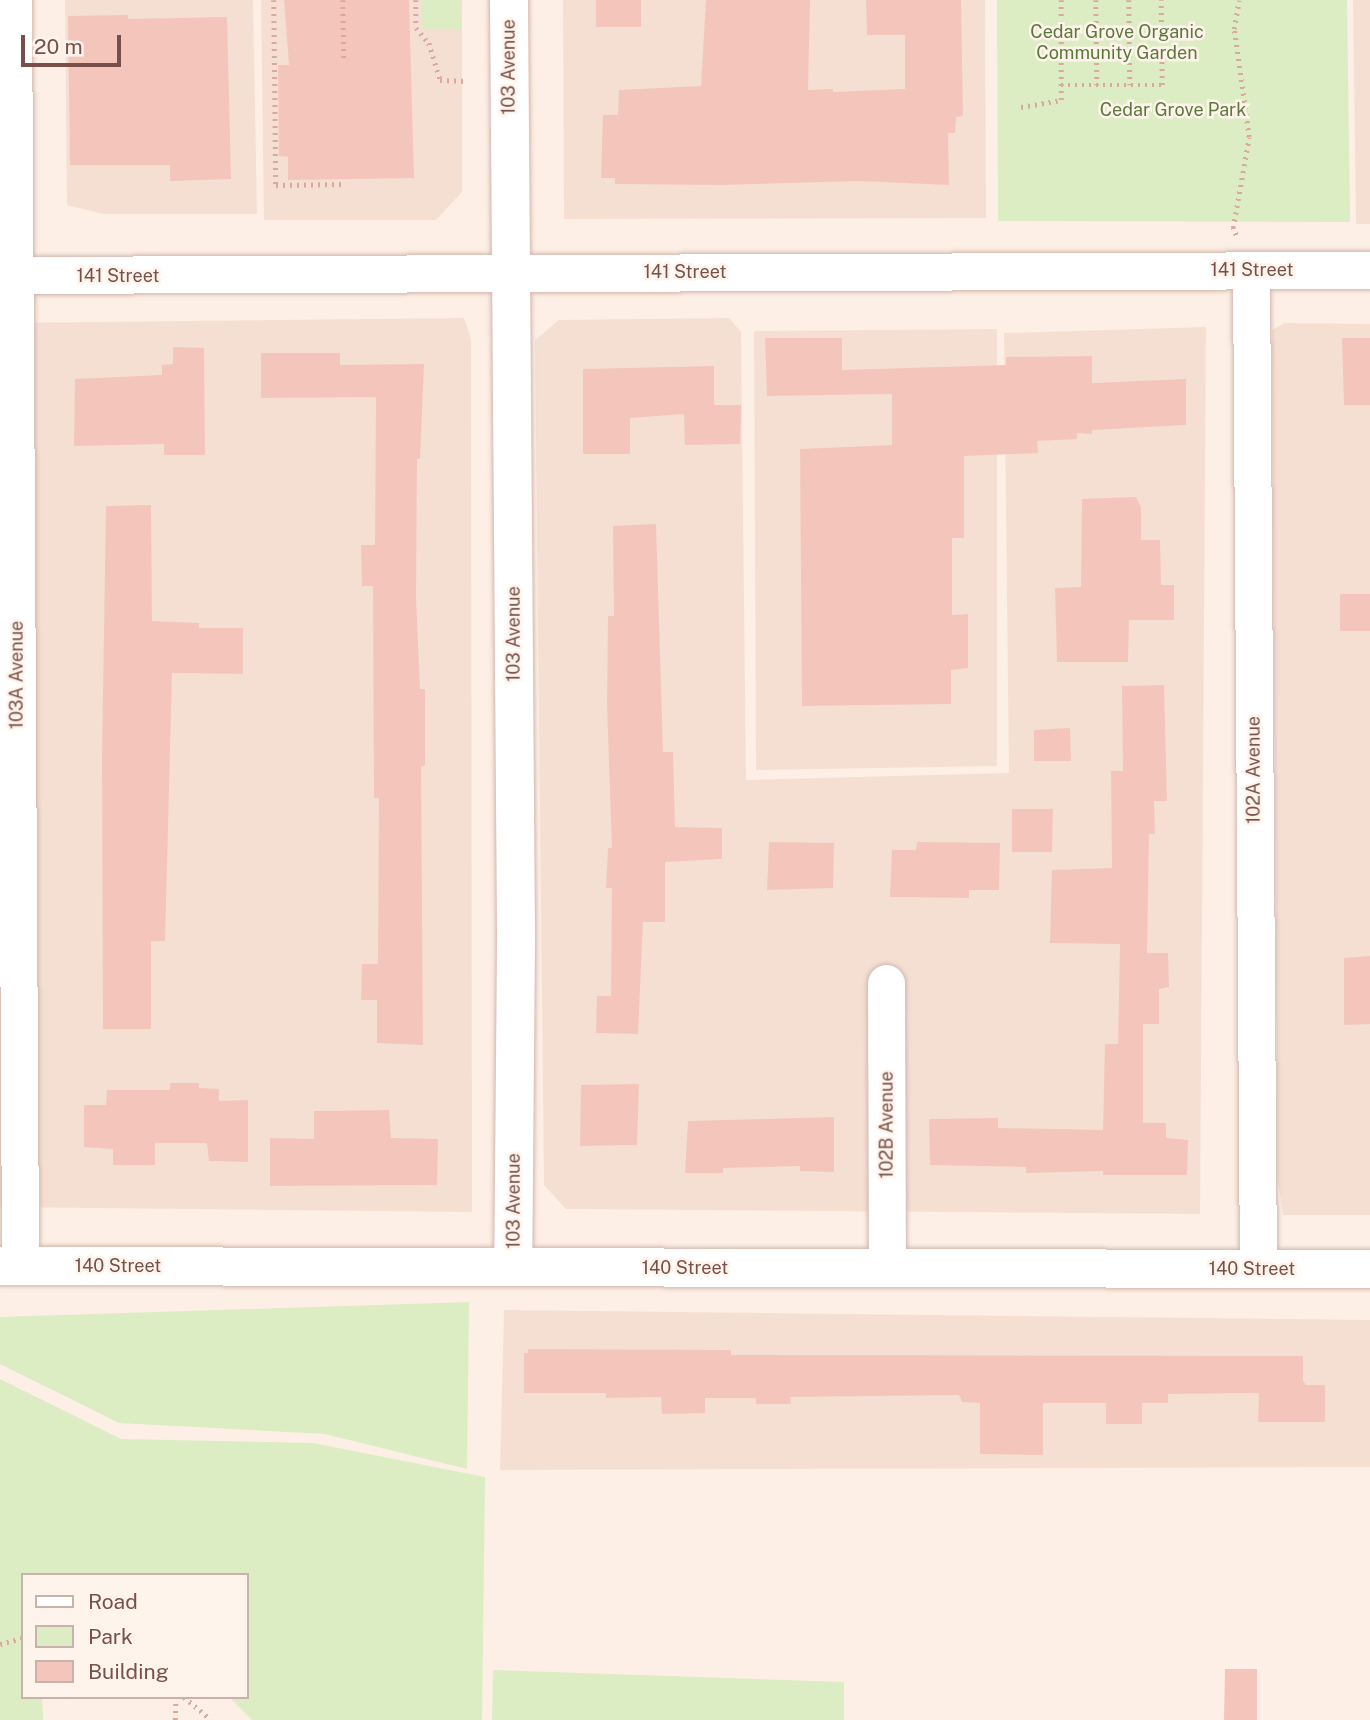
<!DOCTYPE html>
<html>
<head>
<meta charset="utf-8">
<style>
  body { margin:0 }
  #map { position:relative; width:1370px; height:1720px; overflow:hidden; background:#fdefe5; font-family:"Public Sans",sans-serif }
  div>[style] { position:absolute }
  .residential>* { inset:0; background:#f5dfd3 }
  .green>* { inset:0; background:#dcecc3 }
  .building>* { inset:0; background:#f4c6bb }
  .path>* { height:4.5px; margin-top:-2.25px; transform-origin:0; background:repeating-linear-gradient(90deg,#d9a99e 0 2px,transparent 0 7px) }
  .roads { filter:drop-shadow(0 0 2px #d2b6ad) drop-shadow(0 0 2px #d2b6ad) }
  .street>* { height:37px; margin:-18.5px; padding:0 18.5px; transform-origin:18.5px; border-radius:18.5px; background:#fff }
  .secondary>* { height:38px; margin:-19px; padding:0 19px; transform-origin:19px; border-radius:19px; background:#fff }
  span { translate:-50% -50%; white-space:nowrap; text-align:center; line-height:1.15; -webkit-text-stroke:5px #fff4ec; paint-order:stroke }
  .park-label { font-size:18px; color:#5b783d }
  .street-label { font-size:18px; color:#785049 }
  .legend { position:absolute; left:21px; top:1573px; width:228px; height:126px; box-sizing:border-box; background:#fff4ec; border:2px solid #c9b2ab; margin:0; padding:9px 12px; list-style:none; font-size:21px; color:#785049 }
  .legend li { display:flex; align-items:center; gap:14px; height:35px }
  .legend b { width:35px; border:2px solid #c9b2ab }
  .scale { position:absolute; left:21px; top:35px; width:100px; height:32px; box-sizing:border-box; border:4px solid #785049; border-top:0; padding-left:9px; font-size:21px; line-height:24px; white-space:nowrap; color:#785049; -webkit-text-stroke:5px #fff4ec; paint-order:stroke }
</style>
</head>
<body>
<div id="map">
  <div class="residential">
    <div style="clip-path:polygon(65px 0,253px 0,257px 214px,103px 214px,67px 205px)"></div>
    <div style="clip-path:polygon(261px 0,462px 0,462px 192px,436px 220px,264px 220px)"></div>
    <div style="clip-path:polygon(563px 0,985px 0,986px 218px,564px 219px)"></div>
    <div style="clip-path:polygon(1353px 0,1370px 0,1370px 224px,1356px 224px)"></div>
    <div style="clip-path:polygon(464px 318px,471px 339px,472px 1212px,0 1207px,0 323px)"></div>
    <div style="clip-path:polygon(729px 318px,741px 332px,746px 780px,1009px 773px,1004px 333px,1206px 327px,1200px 1214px,566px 1209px,544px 1185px,535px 340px,559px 320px)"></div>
    <div style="clip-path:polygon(1285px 323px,1370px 324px,1370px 1215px,1283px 1215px,1278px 1181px,1272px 330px)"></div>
    <div style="clip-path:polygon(997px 329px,997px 766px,756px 770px,754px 331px)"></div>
    <div style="clip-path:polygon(504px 1310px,1370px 1320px,1370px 1467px,500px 1470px)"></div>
  </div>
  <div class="green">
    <div style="clip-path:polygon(421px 0,460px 0,461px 30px,425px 30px,421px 26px)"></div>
    <div style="clip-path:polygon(997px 0,1347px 0,1350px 222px,998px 221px)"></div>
    <div style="clip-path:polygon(469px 1302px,467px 1469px,325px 1434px,119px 1423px,0 1364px,0 1317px)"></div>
    <div style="clip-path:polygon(0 1379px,121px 1439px,313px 1443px,485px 1477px,482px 1720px,252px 1720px,229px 1697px,247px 1697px,247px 1575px,23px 1575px,23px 1697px,42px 1697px,43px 1720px,0 1720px)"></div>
    <div style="clip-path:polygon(493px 1670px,844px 1682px,844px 1720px,492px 1720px)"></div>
  </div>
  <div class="building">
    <div style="clip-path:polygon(284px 0,409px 0,414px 178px,288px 180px,288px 157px,279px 156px,278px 65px,289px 65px)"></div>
    <div style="clip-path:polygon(596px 0,641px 0,641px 27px,596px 27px)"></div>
    <div style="clip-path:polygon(706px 0,810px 0,808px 90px,833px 89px,833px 92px,905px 89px,905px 35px,867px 35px,866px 0,961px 0,963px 116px,956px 117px,955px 133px,948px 133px,949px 185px,859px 181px,721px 185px,615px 184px,615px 178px,601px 178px,603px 115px,618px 115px,619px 90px,701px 86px)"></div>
    <div style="clip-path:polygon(128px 15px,128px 19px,227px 17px,231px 179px,170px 181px,170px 165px,70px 165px,68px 16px)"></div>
    <div style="clip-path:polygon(765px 338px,842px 338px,842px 370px,1006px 365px,1006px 357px,1092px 356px,1092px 383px,1186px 379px,1186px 425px,1092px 430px,1092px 434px,1077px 433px,1077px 439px,1037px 441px,1038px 453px,964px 456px,964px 538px,952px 538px,952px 615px,968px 614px,968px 668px,951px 670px,951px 704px,802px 706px,800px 449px,892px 445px,892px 394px,767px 396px)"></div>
    <div style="clip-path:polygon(1342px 338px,1370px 338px,1370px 405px,1344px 405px)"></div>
    <div style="clip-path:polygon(173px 347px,204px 348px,205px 455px,164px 455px,164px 444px,74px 446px,75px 379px,162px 375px,162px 365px,173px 364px)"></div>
    <div style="clip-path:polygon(261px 353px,340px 353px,340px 365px,424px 364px,420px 459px,417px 459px,416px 598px,420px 689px,425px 689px,425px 766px,421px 766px,423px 1045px,377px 1043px,377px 1000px,361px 1000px,362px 964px,378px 964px,379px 798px,374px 798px,373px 586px,362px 586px,361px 545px,375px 545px,376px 397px,261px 398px)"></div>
    <div style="clip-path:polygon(714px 366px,714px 405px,741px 405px,740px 444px,685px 445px,684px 414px,630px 418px,630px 454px,583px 454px,583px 369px)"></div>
    <div style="clip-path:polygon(1136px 497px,1141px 507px,1141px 540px,1160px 540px,1161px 585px,1174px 585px,1174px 620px,1129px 620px,1128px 662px,1057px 662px,1055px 588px,1081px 587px,1082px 499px)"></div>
    <div style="clip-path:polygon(151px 505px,152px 621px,199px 623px,199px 628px,243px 628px,243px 674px,172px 673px,165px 941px,151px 941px,151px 1029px,103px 1029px,102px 756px,106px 506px)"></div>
    <div style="clip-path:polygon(656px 524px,663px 752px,673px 752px,675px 827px,722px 828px,722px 859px,665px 862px,665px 922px,643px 922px,638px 1034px,596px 1033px,597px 996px,611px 996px,612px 888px,606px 888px,608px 848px,612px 848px,607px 705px,608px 616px,614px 616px,613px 526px)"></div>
    <div style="clip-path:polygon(1340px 594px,1370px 594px,1370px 631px,1340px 631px)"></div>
    <div style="clip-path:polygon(1164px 685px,1167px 801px,1154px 801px,1155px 834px,1149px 834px,1147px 953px,1168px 953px,1169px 987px,1159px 989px,1159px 1024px,1143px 1024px,1143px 1123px,1166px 1123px,1166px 1138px,1188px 1140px,1187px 1175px,1103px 1175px,1103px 1171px,1026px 1173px,1026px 1167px,930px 1165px,929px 1119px,998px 1118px,998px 1128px,1103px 1130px,1105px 1044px,1118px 1044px,1120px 944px,1050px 943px,1052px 870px,1112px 868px,1111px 771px,1123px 771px,1122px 686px)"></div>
    <div style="clip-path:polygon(1070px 728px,1071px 761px,1034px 761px,1034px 730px)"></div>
    <div style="clip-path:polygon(1012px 809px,1053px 809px,1052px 852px,1012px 852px)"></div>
    <div style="clip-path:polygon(769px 842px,834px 843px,833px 888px,767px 890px)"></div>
    <div style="clip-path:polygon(917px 842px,1000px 843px,999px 890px,969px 890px,969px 898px,890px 897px,892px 850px,916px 850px)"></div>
    <div style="clip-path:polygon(1370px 956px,1370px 1024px,1344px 1025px,1344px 958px)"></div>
    <div style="clip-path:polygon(170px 1083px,199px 1083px,199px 1088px,219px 1089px,219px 1101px,248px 1100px,248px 1162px,209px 1161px,207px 1143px,155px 1143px,155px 1165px,113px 1165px,113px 1149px,84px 1147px,84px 1105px,106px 1105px,107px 1090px,170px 1090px)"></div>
    <div style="clip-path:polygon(639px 1084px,637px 1145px,580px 1146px,581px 1085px)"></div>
    <div style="clip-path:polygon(389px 1110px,391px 1138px,438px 1139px,437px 1185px,270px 1186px,270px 1138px,314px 1139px,314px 1111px)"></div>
    <div style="clip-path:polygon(834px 1117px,834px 1172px,800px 1171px,800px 1166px,723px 1168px,723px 1173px,685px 1173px,688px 1121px)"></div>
    <div style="clip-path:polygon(528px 1349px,731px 1350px,731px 1355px,1303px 1356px,1303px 1381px,1306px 1385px,1325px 1385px,1325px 1422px,1258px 1422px,1259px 1393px,1168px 1394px,1168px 1403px,1142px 1403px,1142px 1424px,1106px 1424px,1106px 1403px,1043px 1403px,1043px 1455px,980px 1454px,980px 1403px,962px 1402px,959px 1395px,790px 1397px,791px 1404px,756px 1404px,756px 1398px,705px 1398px,705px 1413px,662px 1414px,661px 1397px,606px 1398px,606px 1393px,524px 1393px,524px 1353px,528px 1353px)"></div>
    <div style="clip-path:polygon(1225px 1669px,1257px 1669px,1257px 1720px,1224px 1720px)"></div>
  </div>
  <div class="path">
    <div style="left:274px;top:0;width:185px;rotate:89.4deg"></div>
    <div style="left:276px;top:185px;width:70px;rotate:-0.8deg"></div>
    <div style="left:343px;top:0;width:60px;rotate:89deg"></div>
    <div style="left:416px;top:0;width:28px;rotate:90deg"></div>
    <div style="left:416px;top:28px;width:20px;rotate:49deg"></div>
    <div style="left:429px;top:43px;width:39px;rotate:73deg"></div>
    <div style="left:440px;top:80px;width:28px;rotate:2deg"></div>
    <div style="left:1096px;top:0;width:85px;rotate:89.3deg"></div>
    <div style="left:1129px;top:0;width:85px;rotate:89.3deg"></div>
    <div style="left:1061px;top:85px;width:101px"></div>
    <div style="left:1162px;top:85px;width:85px;rotate:-90.7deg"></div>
    <div style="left:1021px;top:107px;width:41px;rotate:-9.9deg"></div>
    <div style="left:1061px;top:100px;width:100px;rotate:-90deg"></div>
    <div style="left:1236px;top:235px;width:8px;rotate:-113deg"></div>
    <div style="left:1233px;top:228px;width:92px;rotate:-80deg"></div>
    <div style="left:1249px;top:137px;width:109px;rotate:-97.9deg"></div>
    <div style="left:1234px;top:29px;width:29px;rotate:-80deg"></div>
    <div style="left:0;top:1644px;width:24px;rotate:-15deg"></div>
    <div style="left:184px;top:1697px;width:35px;rotate:40deg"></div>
    <div style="left:175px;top:1720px;width:23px;rotate:-88deg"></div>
  </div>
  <div class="roads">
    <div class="street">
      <div style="left:13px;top:0;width:1266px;rotate:89.68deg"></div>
      <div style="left:1251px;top:270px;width:999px;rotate:89.6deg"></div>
      <div style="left:0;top:275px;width:1370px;rotate:-0.21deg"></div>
      <div style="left:886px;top:983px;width:285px;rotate:89.8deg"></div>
    </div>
    <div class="secondary">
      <div style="left:509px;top:0;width:943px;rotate:89.57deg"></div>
      <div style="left:516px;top:943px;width:324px;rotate:90.5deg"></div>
      <div style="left:0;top:1266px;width:1370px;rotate:0.13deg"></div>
    </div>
  </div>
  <div class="park-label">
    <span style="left:1117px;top:43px">Cedar Grove Organic<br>Community Garden</span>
    <span style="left:1173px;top:110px">Cedar Grove Park</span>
  </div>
  <div class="street-label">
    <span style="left:509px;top:67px;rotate:-90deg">103 Avenue</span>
    <span style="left:1252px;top:270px">141 Street</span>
    <span style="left:685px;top:272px">141 Street</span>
    <span style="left:118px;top:276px">141 Street</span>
    <span style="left:514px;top:634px;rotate:-90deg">103 Avenue</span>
    <span style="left:17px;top:675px;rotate:-90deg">103A Avenue</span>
    <span style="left:1254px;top:770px;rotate:-90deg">102A Avenue</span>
    <span style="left:887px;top:1125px;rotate:-90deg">102B Avenue</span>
    <span style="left:514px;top:1201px;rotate:-90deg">103 Avenue</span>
    <span style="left:118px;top:1266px">140 Street</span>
    <span style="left:685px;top:1268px">140 Street</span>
    <span style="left:1252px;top:1269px">140 Street</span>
  </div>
  <ul class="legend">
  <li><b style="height:9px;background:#fff"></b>Road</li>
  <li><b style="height:19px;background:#dcecc3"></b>Park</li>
  <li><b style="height:19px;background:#f4c6bb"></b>Building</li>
  </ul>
  <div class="scale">20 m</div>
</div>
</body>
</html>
